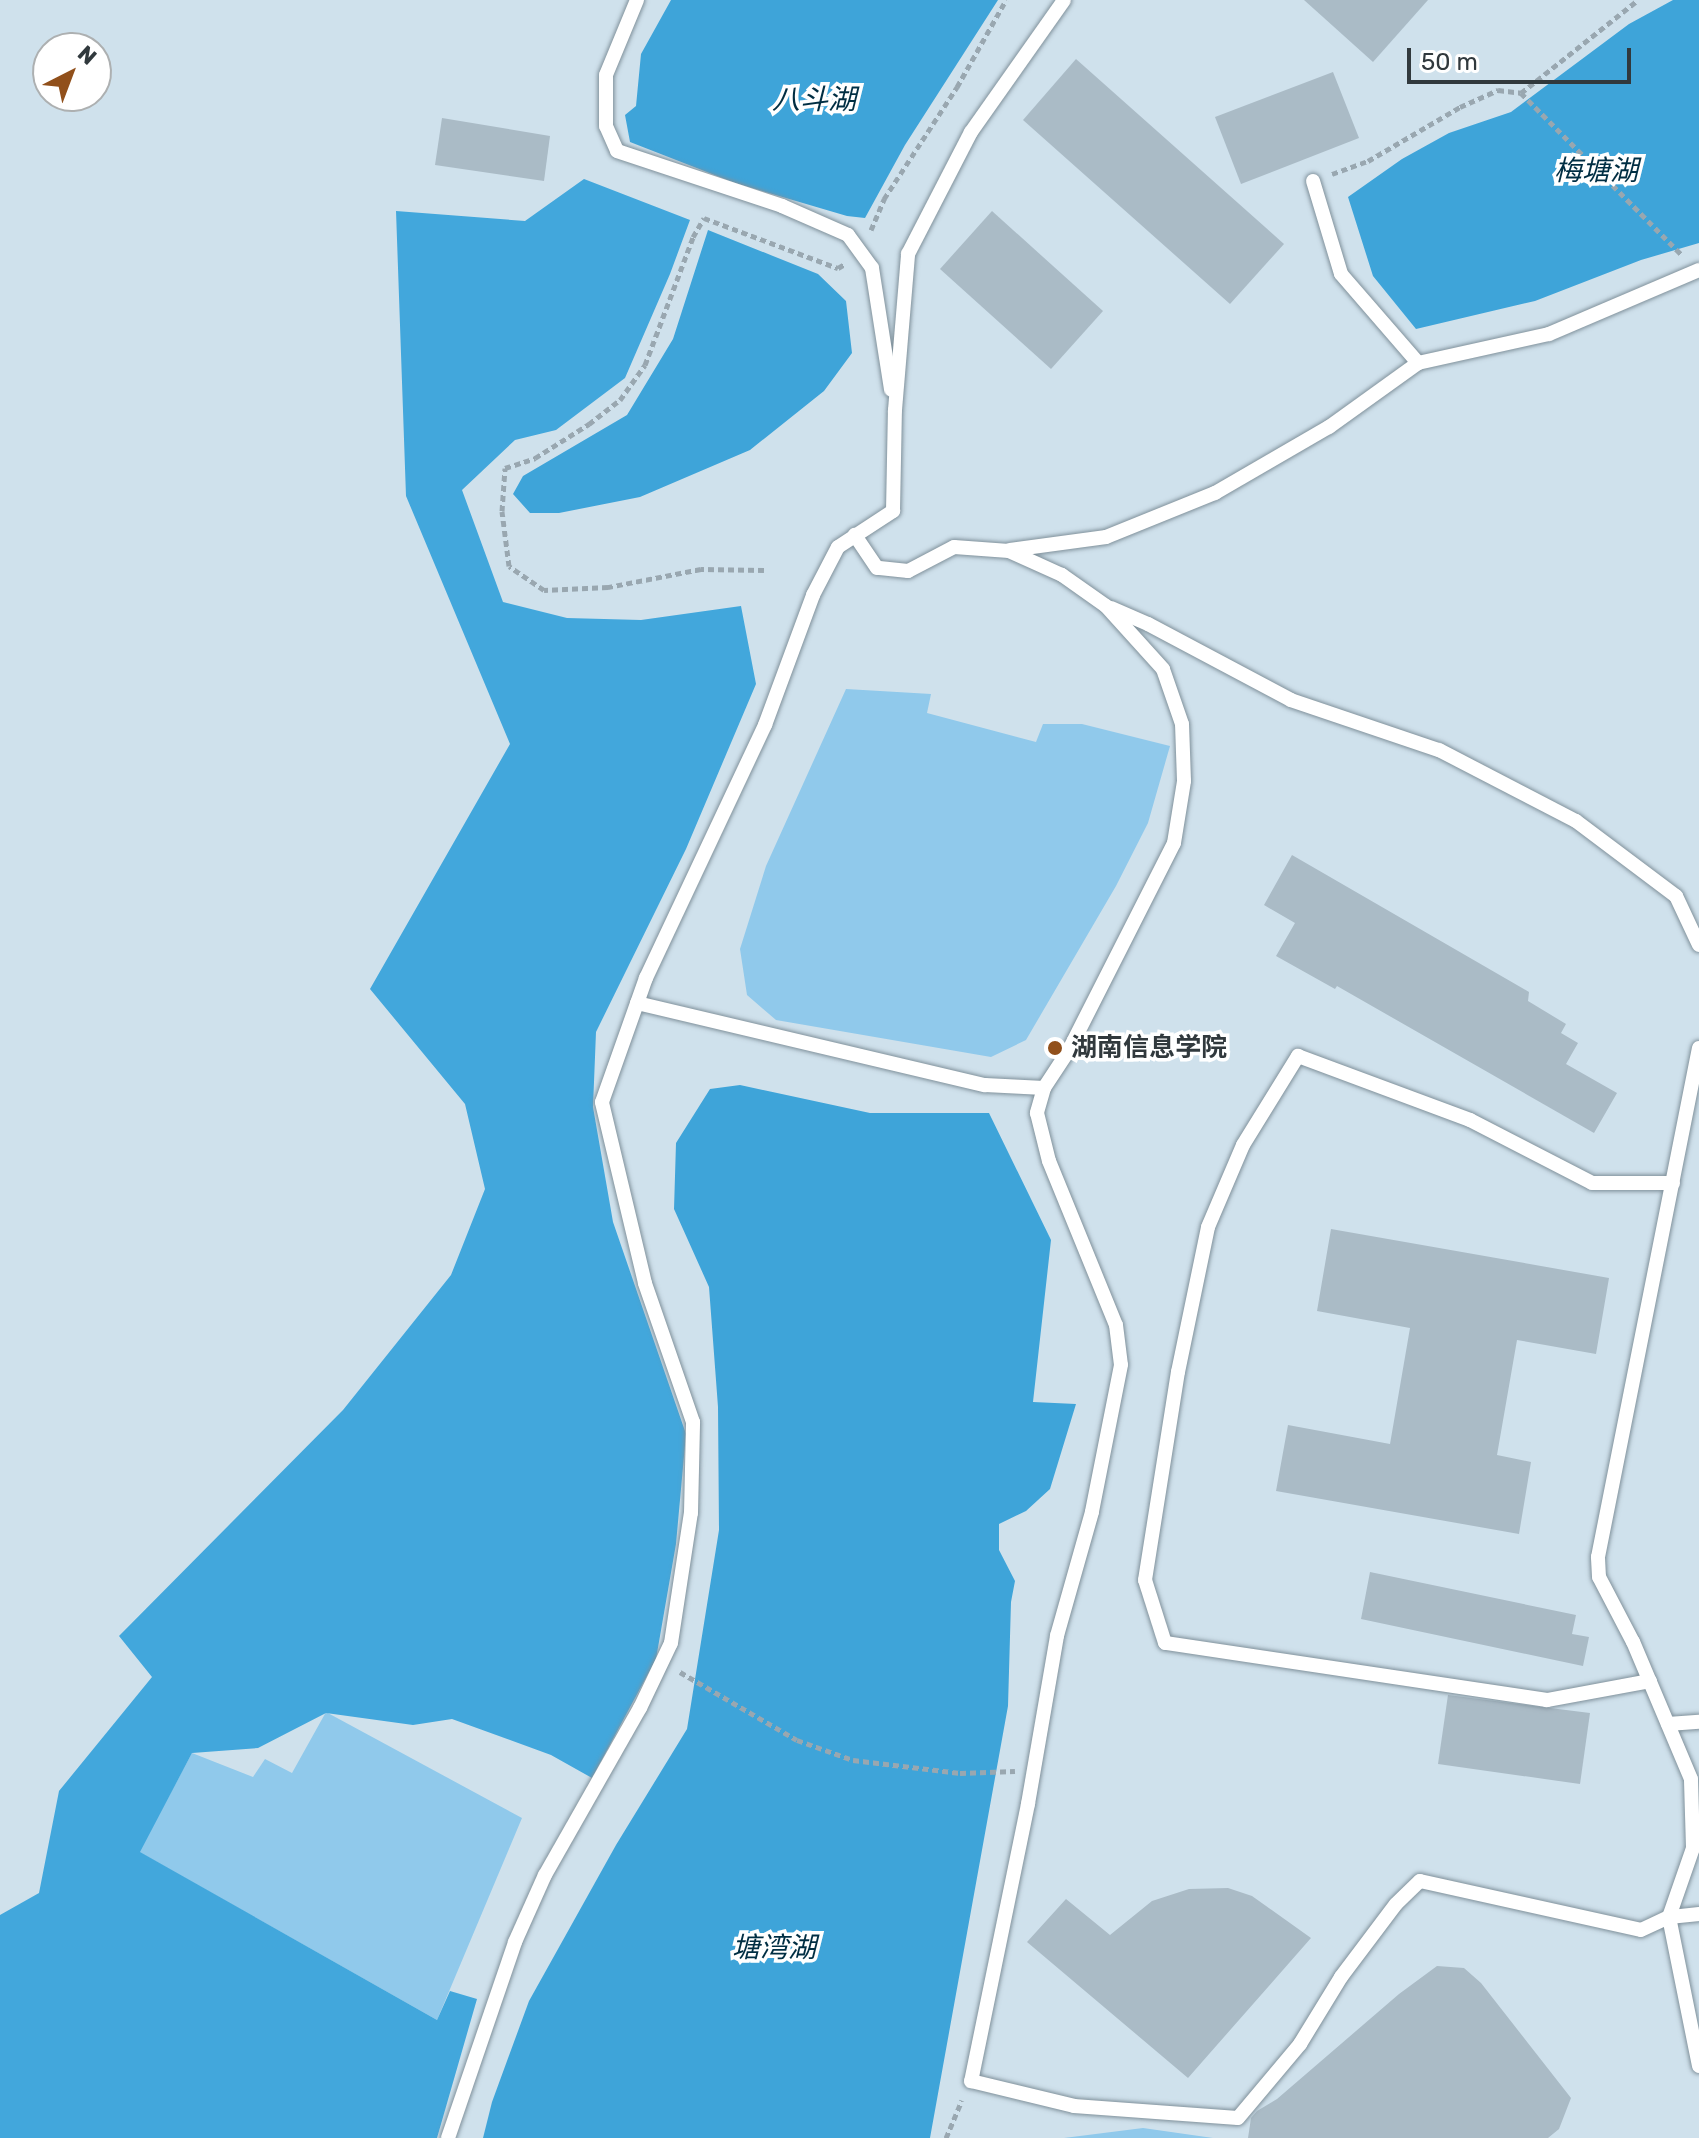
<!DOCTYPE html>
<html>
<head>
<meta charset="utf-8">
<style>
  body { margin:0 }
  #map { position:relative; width:1699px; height:2138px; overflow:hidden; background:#cfe1ec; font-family:Rubik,"Noto Sans SC",sans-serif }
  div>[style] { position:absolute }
  .green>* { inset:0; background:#90c9eb }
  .forest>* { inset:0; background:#42a7dc }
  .water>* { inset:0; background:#3ea4d9 }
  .building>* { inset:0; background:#aabbc6 }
  .path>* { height:5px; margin-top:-2.5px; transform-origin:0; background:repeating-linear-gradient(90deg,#99a7b0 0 6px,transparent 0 10px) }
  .roads { filter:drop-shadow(0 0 2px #80919b) drop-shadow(0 0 2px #80919b) }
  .service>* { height:14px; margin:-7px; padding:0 7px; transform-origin:7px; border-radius:7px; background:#fff }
  .dots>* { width:22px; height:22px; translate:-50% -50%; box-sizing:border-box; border:4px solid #fff; border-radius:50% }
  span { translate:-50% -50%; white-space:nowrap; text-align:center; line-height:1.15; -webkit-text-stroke:7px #fff; paint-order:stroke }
  .poi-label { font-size:26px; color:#31393d; font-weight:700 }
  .left { translate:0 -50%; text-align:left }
  .water-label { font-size:28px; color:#002e43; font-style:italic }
  .north { position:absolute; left:32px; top:32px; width:80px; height:80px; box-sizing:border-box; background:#fff; border:2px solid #adb0b1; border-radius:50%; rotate:42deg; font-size:22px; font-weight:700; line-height:32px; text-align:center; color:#31393d }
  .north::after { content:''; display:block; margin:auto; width:28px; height:36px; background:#91501b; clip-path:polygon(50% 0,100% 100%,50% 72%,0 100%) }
  .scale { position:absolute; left:1407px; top:48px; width:224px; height:36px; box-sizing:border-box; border:4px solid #31393d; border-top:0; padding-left:10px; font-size:24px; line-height:28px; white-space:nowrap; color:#31393d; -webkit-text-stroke:6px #fff; paint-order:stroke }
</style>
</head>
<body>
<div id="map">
  <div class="green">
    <div style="clip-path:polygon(846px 689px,931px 694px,927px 713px,1036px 742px,1043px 724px,1082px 724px,1170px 746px,1148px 823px,1116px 886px,1026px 1040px,991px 1057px,776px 1020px,747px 995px,740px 949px,766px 866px)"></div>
    <div style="clip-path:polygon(326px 1712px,522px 1818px,437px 2020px,139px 1852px,192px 1753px,253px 1777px,265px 1759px,292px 1773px)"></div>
    <div style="clip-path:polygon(1143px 2128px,1213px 2138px,1064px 2138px)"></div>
  </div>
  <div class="forest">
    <div style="clip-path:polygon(584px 179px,690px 220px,670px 274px,625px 378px,556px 430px,515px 440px,462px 490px,503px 602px,567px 618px,641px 620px,741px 606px,756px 684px,686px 849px,596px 1032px,593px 1107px,613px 1222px,686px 1434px,676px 1544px,656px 1659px,592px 1778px,551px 1755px,452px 1719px,413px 1725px,326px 1713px,258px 1748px,192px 1753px,140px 1852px,437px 2020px,450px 1991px,477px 1999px,437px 2138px,0 2138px,0 1915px,39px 1893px,59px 1791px,152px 1677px,119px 1636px,343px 1410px,451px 1275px,485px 1189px,465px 1104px,370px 989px,510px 744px,406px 496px,396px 211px,525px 221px)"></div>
  </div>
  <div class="water">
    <div style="clip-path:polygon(671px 0,998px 0,905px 145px,865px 218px,847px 216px,735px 183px,630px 142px,625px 115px,636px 106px,641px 54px)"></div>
    <div style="clip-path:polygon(1673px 0,1699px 0,1699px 243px,1641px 260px,1535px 301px,1416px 329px,1373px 276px,1348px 197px,1402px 159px,1449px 133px,1511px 112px,1629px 24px)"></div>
    <div style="clip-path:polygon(708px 230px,818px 274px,846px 301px,852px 353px,824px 391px,750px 450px,640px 497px,559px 513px,530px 513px,513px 494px,523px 476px,627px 415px,673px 339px)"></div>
    <div style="clip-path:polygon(740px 1085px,870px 1113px,989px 1113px,1051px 1240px,1033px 1402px,1076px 1404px,1050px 1489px,1026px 1511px,999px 1524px,999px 1550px,1015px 1581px,1011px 1602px,1008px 1706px,930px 2138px,483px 2138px,492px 2102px,529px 2001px,616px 1845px,687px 1729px,719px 1530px,718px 1407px,709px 1287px,674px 1209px,676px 1143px,710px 1089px)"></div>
  </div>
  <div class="building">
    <div style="clip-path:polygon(1304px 0,1428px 0,1373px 62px)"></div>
    <div style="clip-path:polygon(1076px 59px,1284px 244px,1230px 304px,1023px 120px)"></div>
    <div style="clip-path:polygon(1333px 72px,1359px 138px,1241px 184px,1215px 117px)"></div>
    <div style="clip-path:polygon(442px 118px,550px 136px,544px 181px,435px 165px)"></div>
    <div style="clip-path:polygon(992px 211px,1103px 311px,1051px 369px,940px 269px)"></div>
    <div style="clip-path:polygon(1292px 855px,1529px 992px,1528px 1001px,1566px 1024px,1561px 1033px,1578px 1043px,1566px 1064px,1617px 1093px,1594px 1133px,1337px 986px,1335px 989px,1276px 956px,1295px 923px,1264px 905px)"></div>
    <div style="clip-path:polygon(1331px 1229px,1609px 1278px,1596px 1354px,1517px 1340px,1497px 1455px,1531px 1462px,1519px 1534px,1276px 1491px,1288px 1425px,1390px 1444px,1410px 1328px,1317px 1311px)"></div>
    <div style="clip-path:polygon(1370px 1572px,1576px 1615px,1572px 1634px,1589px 1637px,1583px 1666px,1361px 1619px)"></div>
    <div style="clip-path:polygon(1448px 1695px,1590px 1713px,1580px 1784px,1438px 1764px)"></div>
    <div style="clip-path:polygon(1228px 1888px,1252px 1896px,1311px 1938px,1188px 2078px,1027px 1942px,1066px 1899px,1110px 1935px,1152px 1901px,1189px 1889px)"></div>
    <div style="clip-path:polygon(1437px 1966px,1464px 1968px,1481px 1983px,1571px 2098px,1559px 2129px,1548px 2138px,1248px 2138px,1251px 2118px,1257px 2111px,1277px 2099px,1399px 1994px)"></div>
  </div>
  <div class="path">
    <div style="left:1521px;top:93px;width:149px;rotate:-38.5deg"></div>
    <div style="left:1332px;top:174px;width:38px;rotate:-20deg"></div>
    <div style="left:1368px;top:161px;width:107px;rotate:-30.4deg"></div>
    <div style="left:1460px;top:107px;width:42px;rotate:-24.1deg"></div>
    <div style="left:1498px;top:90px;width:23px;rotate:7deg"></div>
    <div style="left:1521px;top:93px;width:228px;rotate:45.2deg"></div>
    <div style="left:871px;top:230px;width:34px;rotate:-67deg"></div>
    <div style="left:884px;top:199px;width:134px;rotate:-56.9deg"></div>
    <div style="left:957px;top:87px;width:100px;rotate:-60.6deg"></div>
    <div style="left:764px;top:570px;width:63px;rotate:-179.1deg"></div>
    <div style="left:701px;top:569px;width:95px;rotate:169deg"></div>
    <div style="left:608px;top:587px;width:64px;rotate:177.3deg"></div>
    <div style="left:544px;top:590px;width:42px;rotate:-145.6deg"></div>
    <div style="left:509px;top:566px;width:55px;rotate:-97.3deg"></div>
    <div style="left:502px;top:511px;width:43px;rotate:-86deg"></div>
    <div style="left:505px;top:468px;width:32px;rotate:-18deg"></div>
    <div style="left:535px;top:458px;width:64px;rotate:-32.2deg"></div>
    <div style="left:589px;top:424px;width:39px;rotate:-38deg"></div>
    <div style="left:620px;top:400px;width:43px;rotate:-54.5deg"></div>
    <div style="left:645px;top:365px;width:137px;rotate:-69.4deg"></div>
    <div style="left:693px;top:237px;width:22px;rotate:-60deg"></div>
    <div style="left:704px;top:218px;width:143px;rotate:20.5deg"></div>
    <div style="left:838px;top:268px;width:8px;rotate:-30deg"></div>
    <div style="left:680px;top:1672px;width:135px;rotate:30.2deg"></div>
    <div style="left:797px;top:1740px;width:59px;rotate:19.7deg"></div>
    <div style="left:853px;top:1760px;width:108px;rotate:6.9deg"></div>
    <div style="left:960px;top:1773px;width:55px;rotate:-2.1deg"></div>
    <div style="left:946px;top:2138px;width:41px;rotate:-67.2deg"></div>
  </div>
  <div class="roads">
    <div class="service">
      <div style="left:637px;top:0;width:81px;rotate:112.5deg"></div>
      <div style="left:606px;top:75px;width:51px;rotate:90deg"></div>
      <div style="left:606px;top:126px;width:27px;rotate:66deg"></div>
      <div style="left:617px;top:151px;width:174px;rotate:18.4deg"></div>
      <div style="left:782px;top:206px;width:72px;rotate:23.7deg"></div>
      <div style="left:848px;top:235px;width:41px;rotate:54deg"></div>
      <div style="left:872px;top:268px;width:123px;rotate:81.1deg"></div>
      <div style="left:1313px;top:181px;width:97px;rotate:73.2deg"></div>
      <div style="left:1341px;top:274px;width:118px;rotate:49.1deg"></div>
      <div style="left:1418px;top:363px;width:134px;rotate:-12.5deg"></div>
      <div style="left:1549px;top:334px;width:163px;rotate:-23.1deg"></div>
      <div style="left:1010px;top:550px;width:97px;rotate:-7.7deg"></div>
      <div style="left:1106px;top:537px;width:118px;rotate:-22deg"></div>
      <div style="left:1215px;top:493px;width:132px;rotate:-30.1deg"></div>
      <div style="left:1329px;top:427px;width:110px;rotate:-35.7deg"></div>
      <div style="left:1111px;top:608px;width:40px;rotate:23.4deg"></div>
      <div style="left:1148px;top:624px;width:162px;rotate:28deg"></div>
      <div style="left:1291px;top:700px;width:156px;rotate:18.7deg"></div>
      <div style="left:1439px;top:750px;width:154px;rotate:27.4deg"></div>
      <div style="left:1576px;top:821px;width:125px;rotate:36.9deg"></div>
      <div style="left:1676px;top:896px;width:54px;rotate:64.9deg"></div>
      <div style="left:637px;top:1003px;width:358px;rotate:13.3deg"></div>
      <div style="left:985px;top:1085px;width:59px;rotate:2.9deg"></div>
      <div style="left:1044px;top:1088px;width:45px;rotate:-56.7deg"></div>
      <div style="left:1069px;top:1050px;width:232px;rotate:-63.1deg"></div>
      <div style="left:1174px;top:843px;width:63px;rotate:-80.8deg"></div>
      <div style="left:1184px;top:781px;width:57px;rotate:-92deg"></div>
      <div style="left:1182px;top:724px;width:58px;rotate:-109.1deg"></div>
      <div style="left:1163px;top:669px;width:85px;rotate:-132.1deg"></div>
      <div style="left:1106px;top:606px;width:54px;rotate:-144.8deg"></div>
      <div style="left:1062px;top:575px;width:58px;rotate:-155.6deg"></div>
      <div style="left:1009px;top:551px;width:55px;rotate:-175.8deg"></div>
      <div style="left:954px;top:547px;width:52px;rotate:152.4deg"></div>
      <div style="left:908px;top:571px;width:31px;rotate:-174deg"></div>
      <div style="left:877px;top:568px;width:40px;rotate:-124deg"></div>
      <div style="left:1044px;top:1088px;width:26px;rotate:106deg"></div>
      <div style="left:1037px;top:1113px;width:49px;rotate:76deg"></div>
      <div style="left:1049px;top:1161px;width:177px;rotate:67.8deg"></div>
      <div style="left:1116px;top:1325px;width:40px;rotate:82.9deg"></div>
      <div style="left:1121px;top:1365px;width:150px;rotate:101.2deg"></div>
      <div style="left:1092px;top:1512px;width:129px;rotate:105.8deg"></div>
      <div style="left:1057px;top:1636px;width:170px;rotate:99.8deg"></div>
      <div style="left:1028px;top:1804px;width:283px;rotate:101.6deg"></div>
      <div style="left:971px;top:2081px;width:106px;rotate:13.6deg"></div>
      <div style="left:1074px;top:2106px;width:164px;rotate:4.2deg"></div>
      <div style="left:1238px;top:2118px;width:97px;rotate:-50deg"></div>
      <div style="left:1300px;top:2044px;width:79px;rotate:-58.5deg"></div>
      <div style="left:1341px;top:1977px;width:91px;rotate:-53deg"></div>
      <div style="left:1396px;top:1904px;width:33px;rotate:-44deg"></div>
      <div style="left:1420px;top:1881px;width:226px;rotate:12.5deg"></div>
      <div style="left:1641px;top:1930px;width:31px;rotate:-25deg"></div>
      <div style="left:1669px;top:1917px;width:73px;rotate:-70.8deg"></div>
      <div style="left:1693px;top:1848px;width:69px;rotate:-91.7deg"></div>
      <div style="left:1691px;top:1779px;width:149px;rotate:-112.9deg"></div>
      <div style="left:1633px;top:1642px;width:73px;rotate:-117.6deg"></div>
      <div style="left:1599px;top:1577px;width:20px;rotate:-93deg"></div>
      <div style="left:1598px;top:1557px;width:519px;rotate:-78.78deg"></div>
      <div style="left:1650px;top:1681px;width:105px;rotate:169.5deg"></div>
      <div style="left:1547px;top:1700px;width:386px;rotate:-171.5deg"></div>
      <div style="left:1165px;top:1643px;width:66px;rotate:-107.6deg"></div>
      <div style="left:1145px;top:1580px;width:211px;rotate:-81deg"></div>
      <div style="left:1178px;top:1372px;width:148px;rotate:-78.3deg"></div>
      <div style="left:1208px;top:1227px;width:89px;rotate:-66.9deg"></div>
      <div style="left:1243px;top:1145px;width:105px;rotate:-58.3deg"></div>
      <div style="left:1298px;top:1056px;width:184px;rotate:20.4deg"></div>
      <div style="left:1470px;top:1120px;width:137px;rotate:27.3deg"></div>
      <div style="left:1592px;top:1183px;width:81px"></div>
      <div style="left:1668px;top:1724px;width:31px;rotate:-4deg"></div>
      <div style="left:1699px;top:1914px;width:30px;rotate:174deg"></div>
      <div style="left:1669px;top:1917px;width:152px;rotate:78.6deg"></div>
      <div style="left:448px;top:2138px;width:207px;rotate:-71.1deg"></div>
      <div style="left:515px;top:1942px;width:73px;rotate:-65.9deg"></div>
      <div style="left:545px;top:1875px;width:192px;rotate:-60.4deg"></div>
      <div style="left:640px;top:1708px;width:72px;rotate:-64.5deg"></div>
      <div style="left:671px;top:1643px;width:132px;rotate:-81.3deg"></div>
      <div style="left:691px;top:1513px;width:91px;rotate:-88.7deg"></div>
      <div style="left:693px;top:1422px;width:147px;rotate:-109.1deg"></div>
      <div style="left:645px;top:1283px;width:186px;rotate:-103.4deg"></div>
      <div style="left:602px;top:1102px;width:132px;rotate:-70.5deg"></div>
      <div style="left:646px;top:978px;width:280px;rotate:-64.8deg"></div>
      <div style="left:765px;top:725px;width:139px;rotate:-69.7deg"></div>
      <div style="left:813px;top:595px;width:54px;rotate:-62.5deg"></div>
      <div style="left:838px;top:547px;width:66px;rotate:-33.2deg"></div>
      <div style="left:893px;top:511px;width:101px;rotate:-88.9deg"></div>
      <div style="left:895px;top:410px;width:157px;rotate:-85.2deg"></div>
      <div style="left:908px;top:254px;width:137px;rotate:-62.7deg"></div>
      <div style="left:971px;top:132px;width:161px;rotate:-54.8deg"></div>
    </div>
  </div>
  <div class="dots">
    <div style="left:1055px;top:1048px;background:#91501b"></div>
  </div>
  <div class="poi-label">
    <span class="left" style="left:1071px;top:1048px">湖南信息学院</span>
  </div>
  <div class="water-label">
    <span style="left:814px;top:100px">八斗湖</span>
    <span style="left:1596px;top:171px">梅塘湖</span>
    <span style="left:774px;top:1948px">塘湾湖</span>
  </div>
  <div class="north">N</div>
  <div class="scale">50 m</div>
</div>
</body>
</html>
